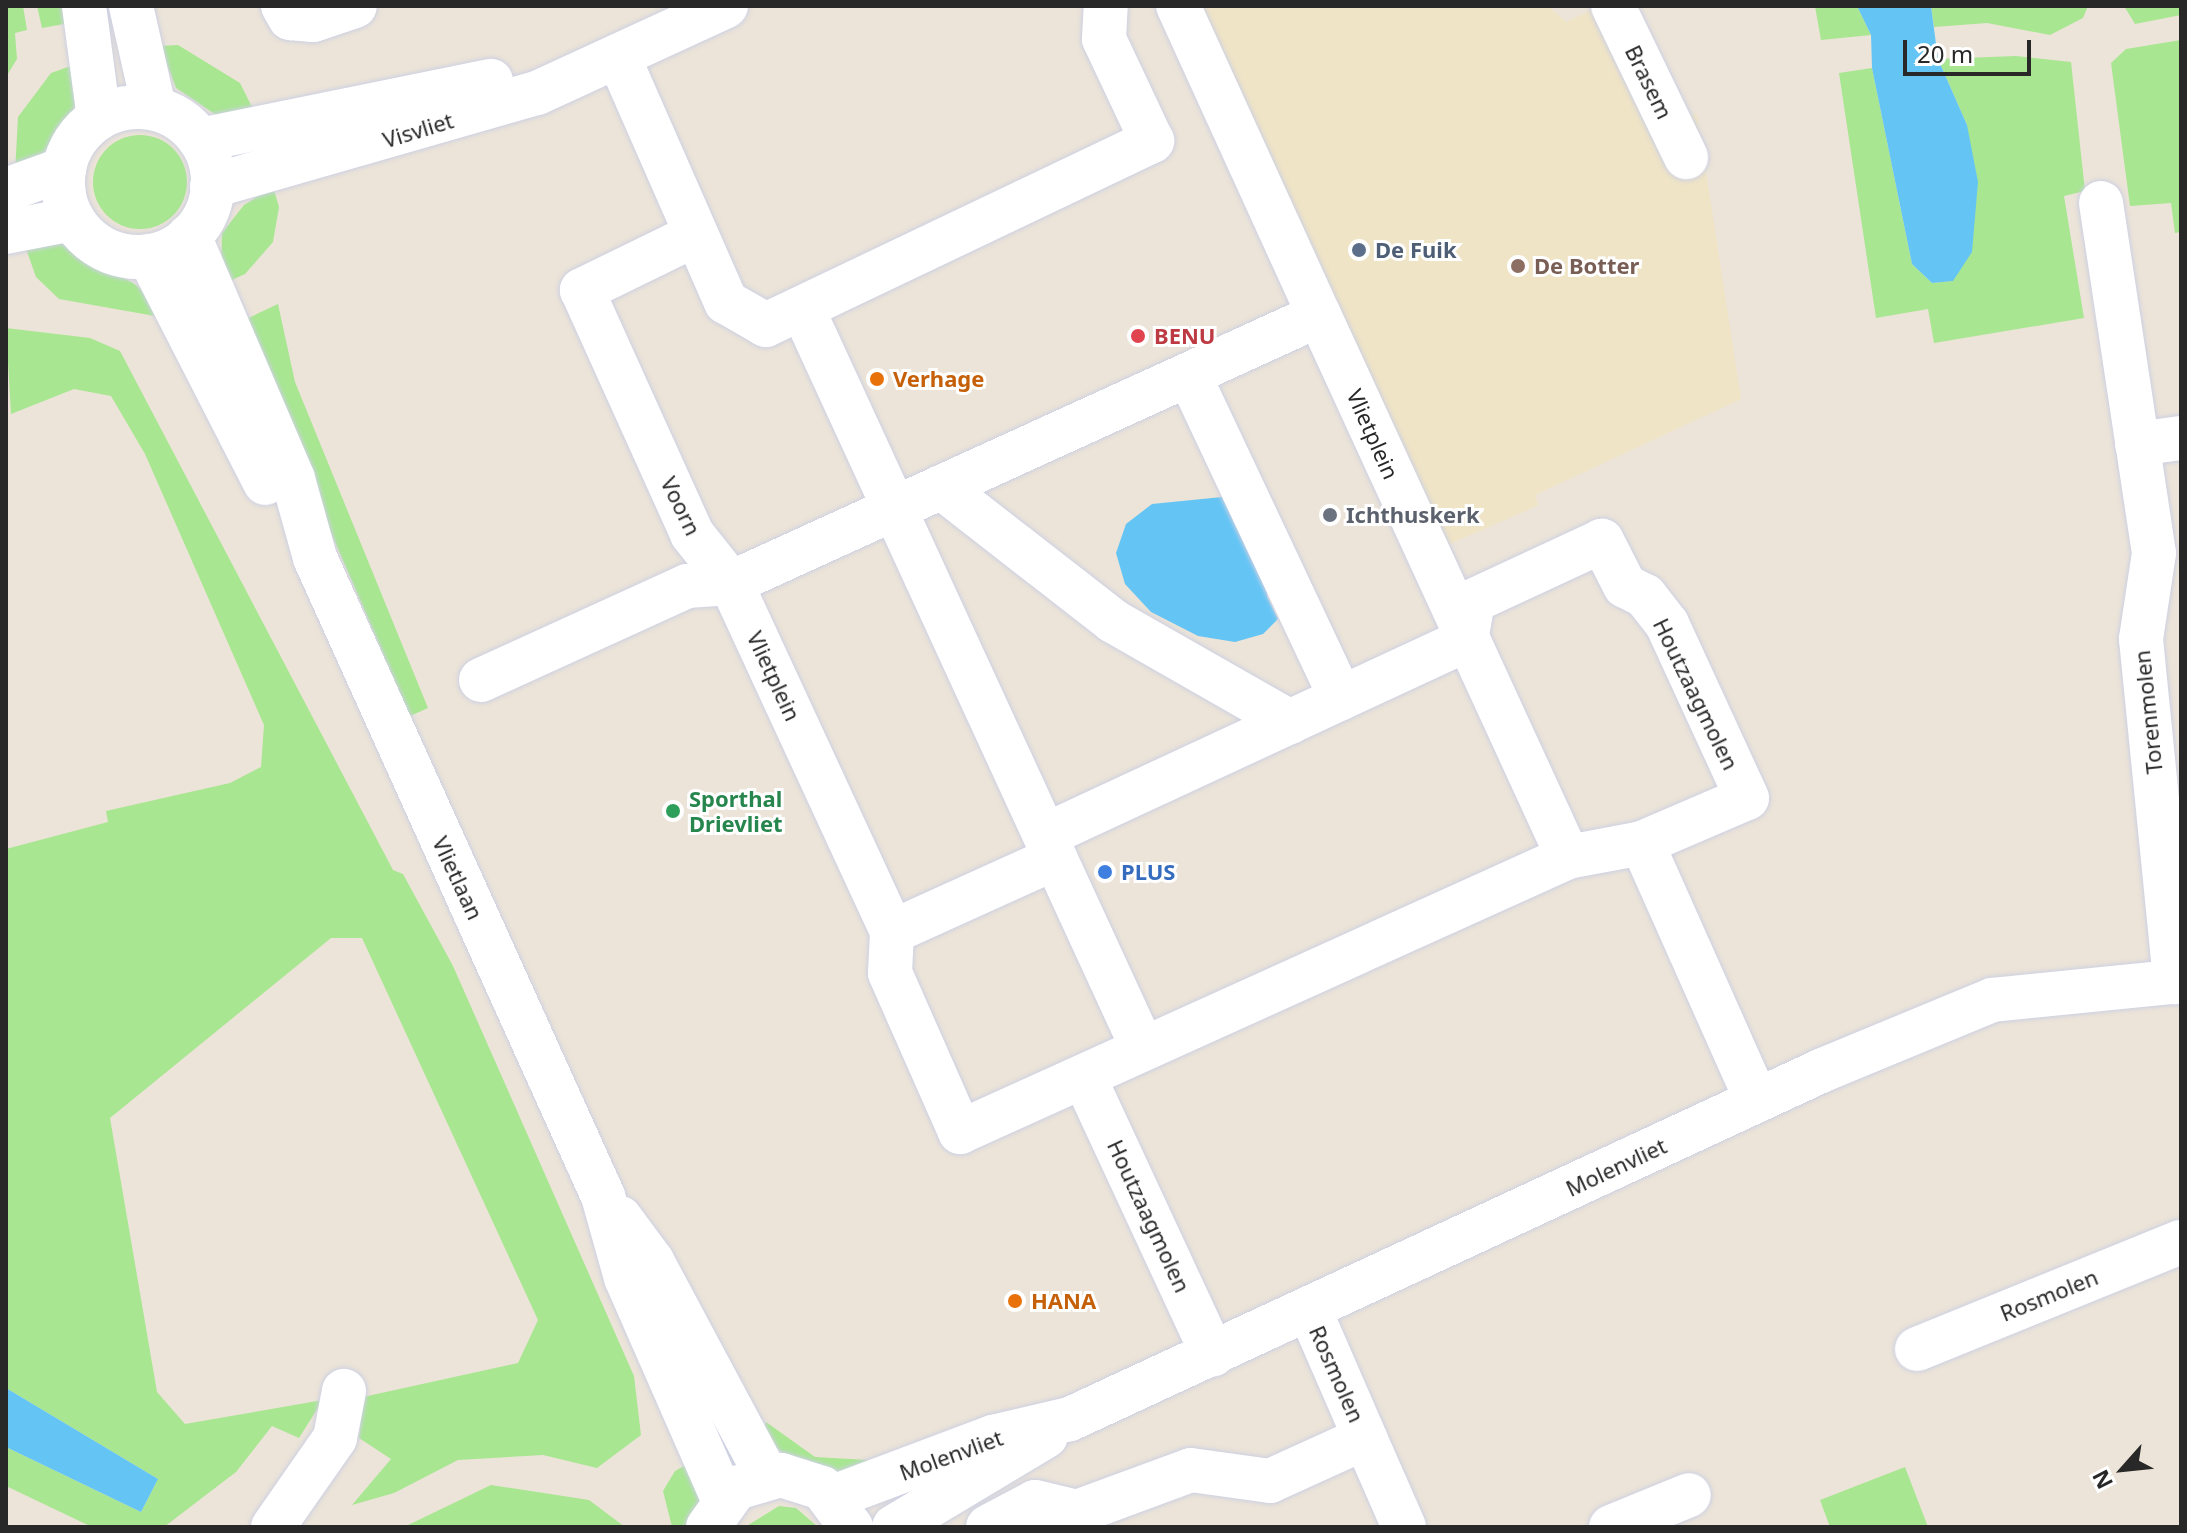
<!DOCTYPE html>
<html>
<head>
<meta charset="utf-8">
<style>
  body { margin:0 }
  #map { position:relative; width:2187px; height:1533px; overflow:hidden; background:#ece4d8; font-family:"Noto Sans",sans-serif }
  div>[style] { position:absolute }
  .education>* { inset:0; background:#efe4c6 }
  .green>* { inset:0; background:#a8e691 }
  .round { border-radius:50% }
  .water>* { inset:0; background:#64c5f5 }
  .roads { filter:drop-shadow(0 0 2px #cdd0e2) drop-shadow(0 0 2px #cdd0e2) }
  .minor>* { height:44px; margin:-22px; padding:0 22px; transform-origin:22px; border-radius:22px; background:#fff }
  .minor>.ring { margin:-22px; padding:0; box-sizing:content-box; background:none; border:44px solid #fff; border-radius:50% }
  .dots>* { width:22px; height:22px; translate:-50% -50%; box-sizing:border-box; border:4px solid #fff; border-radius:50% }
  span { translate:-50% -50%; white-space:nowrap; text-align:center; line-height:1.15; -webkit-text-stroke:6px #fff; paint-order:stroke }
  .street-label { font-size:22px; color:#282828 }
  .service-label { font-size:22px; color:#4e5e75; font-weight:700 }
  .left { translate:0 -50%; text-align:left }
  .education-label { font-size:22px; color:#785e54; font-weight:700 }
  .health-label { font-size:22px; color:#be3a42; font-weight:700 }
  .food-label { font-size:22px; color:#c56008; font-weight:700 }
  .worship-label { font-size:22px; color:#5b616d; font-weight:700 }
  .leisure-label { font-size:22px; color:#27864d; font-weight:700 }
  .shop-label { font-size:22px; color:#366cbe; font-weight:700 }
  .frame { position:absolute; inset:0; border:8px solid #282828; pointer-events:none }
  .north { position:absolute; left:2083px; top:1429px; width:80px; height:80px; -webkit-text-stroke:6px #fff; paint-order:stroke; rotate:243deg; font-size:22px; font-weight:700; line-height:32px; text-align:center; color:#282828 }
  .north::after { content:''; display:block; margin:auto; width:28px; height:36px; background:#282828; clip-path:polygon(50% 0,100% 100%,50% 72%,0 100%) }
  .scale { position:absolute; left:1903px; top:40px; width:128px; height:36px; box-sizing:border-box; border:4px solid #282828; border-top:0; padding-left:10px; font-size:24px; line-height:28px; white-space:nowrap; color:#282828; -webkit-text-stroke:6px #fff; paint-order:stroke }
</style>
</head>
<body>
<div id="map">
  <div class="education">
    <div style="clip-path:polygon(1196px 6px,1548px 6px,1566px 22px,1594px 9px,1655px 133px,1697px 113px,1741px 399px,1535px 495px,1539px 505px,1443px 547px)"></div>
  </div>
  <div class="green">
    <div style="clip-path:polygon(6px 6px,23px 6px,27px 30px,15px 33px,17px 59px,6px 77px)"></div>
    <div style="clip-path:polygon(37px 6px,72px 6px,75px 22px,42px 28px)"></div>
    <div style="clip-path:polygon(1815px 6px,1857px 6px,1871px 35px,1821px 40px)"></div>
    <div style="clip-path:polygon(1931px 6px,2088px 6px,2083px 18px,2050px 35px,1987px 23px,1934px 27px)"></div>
    <div style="clip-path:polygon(2124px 6px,2181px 6px,2181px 15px,2135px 24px)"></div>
    <div style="clip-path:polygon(2181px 40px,2181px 232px,2175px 233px,2171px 203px,2130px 206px,2111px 63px,2126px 49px)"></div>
    <div style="clip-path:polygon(178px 45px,240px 83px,257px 117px,219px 117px,176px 88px,160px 46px)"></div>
    <div style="clip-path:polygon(2016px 56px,2071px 62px,2085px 191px,2064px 196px,2084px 318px,1934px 343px,1928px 309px,1876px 318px,1839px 73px,1872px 68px,1912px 264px,1932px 283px,1953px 281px,1967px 125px,1938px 59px)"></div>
    <div style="clip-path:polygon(82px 62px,74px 109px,37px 162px,15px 173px,18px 117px,51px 73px)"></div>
    <div class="round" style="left:93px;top:135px;width:94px;height:94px"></div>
    <div style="clip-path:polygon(273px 187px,279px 207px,273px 242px,245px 274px,221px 285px,222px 233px,244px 205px)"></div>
    <div style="clip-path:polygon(23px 240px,56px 241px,133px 283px,150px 296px,155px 316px,59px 299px,36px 277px)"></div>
    <div style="clip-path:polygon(278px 304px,295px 382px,428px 708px,410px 716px,240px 322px)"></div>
    <div style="clip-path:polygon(6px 328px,90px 338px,120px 351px,393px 870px,403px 874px,453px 966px,634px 1376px,641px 1435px,597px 1468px,543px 1455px,458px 1460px,394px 1493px,352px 1505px,391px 1459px,359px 1438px,363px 1397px,518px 1363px,538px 1320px,362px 938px,331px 938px,110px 1118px,157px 1392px,185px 1424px,323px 1400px,299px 1438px,272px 1426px,236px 1472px,164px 1527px,92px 1527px,6px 1486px,6px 1447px,141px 1512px,158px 1479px,6px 1388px,6px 849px,108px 822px,106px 811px,230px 783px,261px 767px,264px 725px,145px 454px,111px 396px,74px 389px,11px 414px)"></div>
    <div style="clip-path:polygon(766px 1422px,815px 1457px,868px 1460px,852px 1479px,793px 1460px,762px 1437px)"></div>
    <div style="clip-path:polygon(693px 1461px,704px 1497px,694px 1527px,672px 1527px,663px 1491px,675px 1471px)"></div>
    <div style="clip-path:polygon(1905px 1467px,1928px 1527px,1830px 1527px,1820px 1500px)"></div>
    <div style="clip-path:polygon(491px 1485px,589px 1500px,625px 1527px,404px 1527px)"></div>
    <div style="clip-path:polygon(779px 1506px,796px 1508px,818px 1527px,745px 1527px)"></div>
  </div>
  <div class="water">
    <div style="clip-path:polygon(1857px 6px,1931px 6px,1938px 59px,1967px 125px,1978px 182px,1972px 252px,1953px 281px,1932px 283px,1912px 264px,1872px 68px,1871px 35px)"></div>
    <div style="clip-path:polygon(1222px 497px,1251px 525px,1271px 570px,1267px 596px,1278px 619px,1263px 634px,1235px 642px,1198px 636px,1151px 612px,1125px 584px,1116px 553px,1126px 524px,1152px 504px)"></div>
    <div style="clip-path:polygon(6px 1388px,158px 1479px,141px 1512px,6px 1447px)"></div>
  </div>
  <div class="roads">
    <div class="minor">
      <div style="left:84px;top:6px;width:113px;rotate:82.4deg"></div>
      <div style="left:131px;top:6px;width:105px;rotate:77.3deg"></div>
      <div style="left:283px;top:6px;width:14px;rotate:60deg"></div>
      <div style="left:290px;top:18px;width:23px;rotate:5deg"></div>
      <div style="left:313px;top:20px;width:44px;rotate:-18.4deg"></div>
      <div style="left:1613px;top:6px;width:168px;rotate:64.2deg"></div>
      <div style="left:618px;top:56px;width:269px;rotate:66.3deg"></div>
      <div style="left:726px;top:302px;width:46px;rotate:29.9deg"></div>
      <div style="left:766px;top:325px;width:428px;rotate:-25.5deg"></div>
      <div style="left:1152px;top:141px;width:113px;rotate:-115.2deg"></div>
      <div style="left:1104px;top:39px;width:33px;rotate:-87deg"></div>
      <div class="ring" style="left:63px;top:107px;width:106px;height:106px"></div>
      <div style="left:200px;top:140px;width:297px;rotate:-11.5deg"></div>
      <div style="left:212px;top:186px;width:338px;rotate:-16deg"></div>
      <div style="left:537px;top:93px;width:208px;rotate:-24.7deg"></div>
      <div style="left:6px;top:190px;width:62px;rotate:-19.9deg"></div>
      <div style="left:2101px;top:203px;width:354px;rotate:81.4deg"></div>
      <div style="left:2154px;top:553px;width:87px;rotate:98.6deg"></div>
      <div style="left:2141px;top:639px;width:345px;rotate:84.3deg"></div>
      <div style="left:6px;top:232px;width:68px;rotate:-11deg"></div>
      <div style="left:695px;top:235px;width:126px;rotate:154deg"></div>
      <div style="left:582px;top:290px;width:268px;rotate:65.7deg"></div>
      <div style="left:692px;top:534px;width:63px;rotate:51.5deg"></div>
      <div style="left:731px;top:583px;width:384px;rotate:65.2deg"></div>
      <div style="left:892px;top:932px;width:41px;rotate:92.8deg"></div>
      <div style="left:890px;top:973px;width:174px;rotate:66.2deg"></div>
      <div style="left:960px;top:1132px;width:667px;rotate:-24.34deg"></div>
      <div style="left:1568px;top:857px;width:75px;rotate:-10.7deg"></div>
      <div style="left:1642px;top:843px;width:114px;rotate:-23.2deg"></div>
      <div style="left:1747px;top:798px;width:192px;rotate:-114.7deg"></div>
      <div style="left:1667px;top:624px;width:36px;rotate:-128deg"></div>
      <div style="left:1645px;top:596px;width:22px;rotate:-153deg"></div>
      <div style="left:1625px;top:586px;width:51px;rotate:-117.1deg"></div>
      <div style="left:1602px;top:541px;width:142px;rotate:155.1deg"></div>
      <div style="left:1473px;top:601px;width:40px;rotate:100deg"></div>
      <div style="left:1466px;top:640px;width:464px;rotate:155.1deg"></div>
      <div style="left:189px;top:236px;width:264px;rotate:66.8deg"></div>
      <div style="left:293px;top:479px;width:82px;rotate:74.4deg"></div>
      <div style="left:315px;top:558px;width:700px;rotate:65.71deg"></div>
      <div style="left:603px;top:1196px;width:85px;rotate:74.3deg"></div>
      <div style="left:626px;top:1278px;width:241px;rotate:66.3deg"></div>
      <div style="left:149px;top:256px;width:255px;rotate:62.9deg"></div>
      <div style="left:804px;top:312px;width:811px;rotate:65.3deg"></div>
      <div style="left:1319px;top:315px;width:596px;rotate:65.33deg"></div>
      <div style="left:1189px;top:375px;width:357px;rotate:64.8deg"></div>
      <div style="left:2137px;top:444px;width:44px;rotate:-7.8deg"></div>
      <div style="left:941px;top:487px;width:218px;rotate:37.9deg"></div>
      <div style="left:1113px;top:621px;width:204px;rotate:29.7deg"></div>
      <div style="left:481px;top:680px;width:226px;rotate:-24.5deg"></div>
      <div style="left:687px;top:586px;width:44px;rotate:-3.9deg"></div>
      <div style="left:731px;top:583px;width:646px;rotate:-24.5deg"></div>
      <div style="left:1319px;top:315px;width:340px;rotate:-114.5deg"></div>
      <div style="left:1642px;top:843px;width:282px;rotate:66deg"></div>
      <div style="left:892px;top:932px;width:179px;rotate:-24.4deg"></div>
      <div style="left:1084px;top:1077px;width:306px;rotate:65.1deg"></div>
      <div style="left:620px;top:1218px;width:54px;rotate:53.3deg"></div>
      <div style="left:652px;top:1261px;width:244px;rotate:61.9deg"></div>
      <div style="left:1309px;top:1309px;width:141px;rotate:66.5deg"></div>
      <div style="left:1917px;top:1349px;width:285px;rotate:-22.1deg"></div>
      <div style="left:833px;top:1497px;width:171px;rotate:-20.6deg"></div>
      <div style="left:993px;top:1437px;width:79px;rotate:-13.2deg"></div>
      <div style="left:1070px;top:1419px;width:830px;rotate:-24.87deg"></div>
      <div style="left:1823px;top:1070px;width:183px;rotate:-22.5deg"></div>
      <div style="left:1992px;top:1000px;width:190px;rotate:-5.7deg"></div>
      <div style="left:273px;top:1527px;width:108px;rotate:-55.1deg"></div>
      <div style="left:335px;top:1438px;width:48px;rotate:-79.2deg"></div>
      <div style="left:708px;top:1527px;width:48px;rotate:-54.3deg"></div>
      <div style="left:736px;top:1488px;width:47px;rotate:-16.1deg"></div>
      <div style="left:781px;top:1475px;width:43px;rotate:17.6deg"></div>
      <div style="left:822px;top:1488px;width:49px;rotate:53.4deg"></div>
      <div style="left:894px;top:1527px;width:177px;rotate:-30.9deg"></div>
      <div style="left:988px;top:1527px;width:53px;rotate:-28deg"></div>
      <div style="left:1035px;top:1502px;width:43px;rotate:13.4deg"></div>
      <div style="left:1077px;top:1512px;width:121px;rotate:-20.2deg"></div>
      <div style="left:1191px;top:1470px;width:80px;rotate:7.9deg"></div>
      <div style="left:1270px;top:1481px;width:104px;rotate:-24.4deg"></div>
      <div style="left:1365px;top:1438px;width:97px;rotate:66.3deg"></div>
      <div style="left:1611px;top:1527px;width:84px;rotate:-22.3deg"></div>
    </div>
  </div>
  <div class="dots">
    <div style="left:1359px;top:250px;background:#5c6f8a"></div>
    <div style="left:1518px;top:266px;background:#8d6e63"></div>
    <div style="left:1138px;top:336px;background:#e0444e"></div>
    <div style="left:877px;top:379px;background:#e8710a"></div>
    <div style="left:1330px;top:515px;background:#6b7280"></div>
    <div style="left:673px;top:811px;background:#2e9e5b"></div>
    <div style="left:1105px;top:872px;background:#3f7fe0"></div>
    <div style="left:1015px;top:1301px;background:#e8710a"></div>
  </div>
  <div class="street-label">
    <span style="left:1649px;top:82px;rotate:64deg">Brasem</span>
    <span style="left:418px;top:130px;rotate:-17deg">Visvliet</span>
    <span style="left:1373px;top:434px;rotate:66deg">Vlietplein</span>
    <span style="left:681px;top:506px;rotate:64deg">Voorn</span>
    <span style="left:774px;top:676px;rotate:65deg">Vlietplein</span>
    <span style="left:1696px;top:694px;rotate:64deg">Houtzaagmolen</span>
    <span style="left:2148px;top:712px;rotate:-96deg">Torenmolen</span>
    <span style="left:458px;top:878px;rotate:65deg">Vlietlaan</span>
    <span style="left:1616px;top:1167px;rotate:-25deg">Molenvliet</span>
    <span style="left:1149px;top:1216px;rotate:65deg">Houtzaagmolen</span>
    <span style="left:2049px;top:1295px;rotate:-22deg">Rosmolen</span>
    <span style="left:1337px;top:1374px;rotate:66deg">Rosmolen</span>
    <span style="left:951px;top:1455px;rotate:-20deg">Molenvliet</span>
  </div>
  <div class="service-label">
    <span class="left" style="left:1375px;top:250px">De Fuik</span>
  </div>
  <div class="education-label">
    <span class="left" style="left:1534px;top:266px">De Botter</span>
  </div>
  <div class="health-label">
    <span class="left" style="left:1154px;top:336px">BENU</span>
  </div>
  <div class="food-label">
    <span class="left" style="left:893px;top:379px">Verhage</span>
    <span class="left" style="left:1031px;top:1301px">HANA</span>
  </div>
  <div class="worship-label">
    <span class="left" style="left:1346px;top:515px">Ichthuskerk</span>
  </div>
  <div class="leisure-label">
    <span class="left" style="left:689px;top:811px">Sporthal<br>Drievliet</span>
  </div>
  <div class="shop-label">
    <span class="left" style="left:1121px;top:872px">PLUS</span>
  </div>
  <div class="frame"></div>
  <div class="north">N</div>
  <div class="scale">20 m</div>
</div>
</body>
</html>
